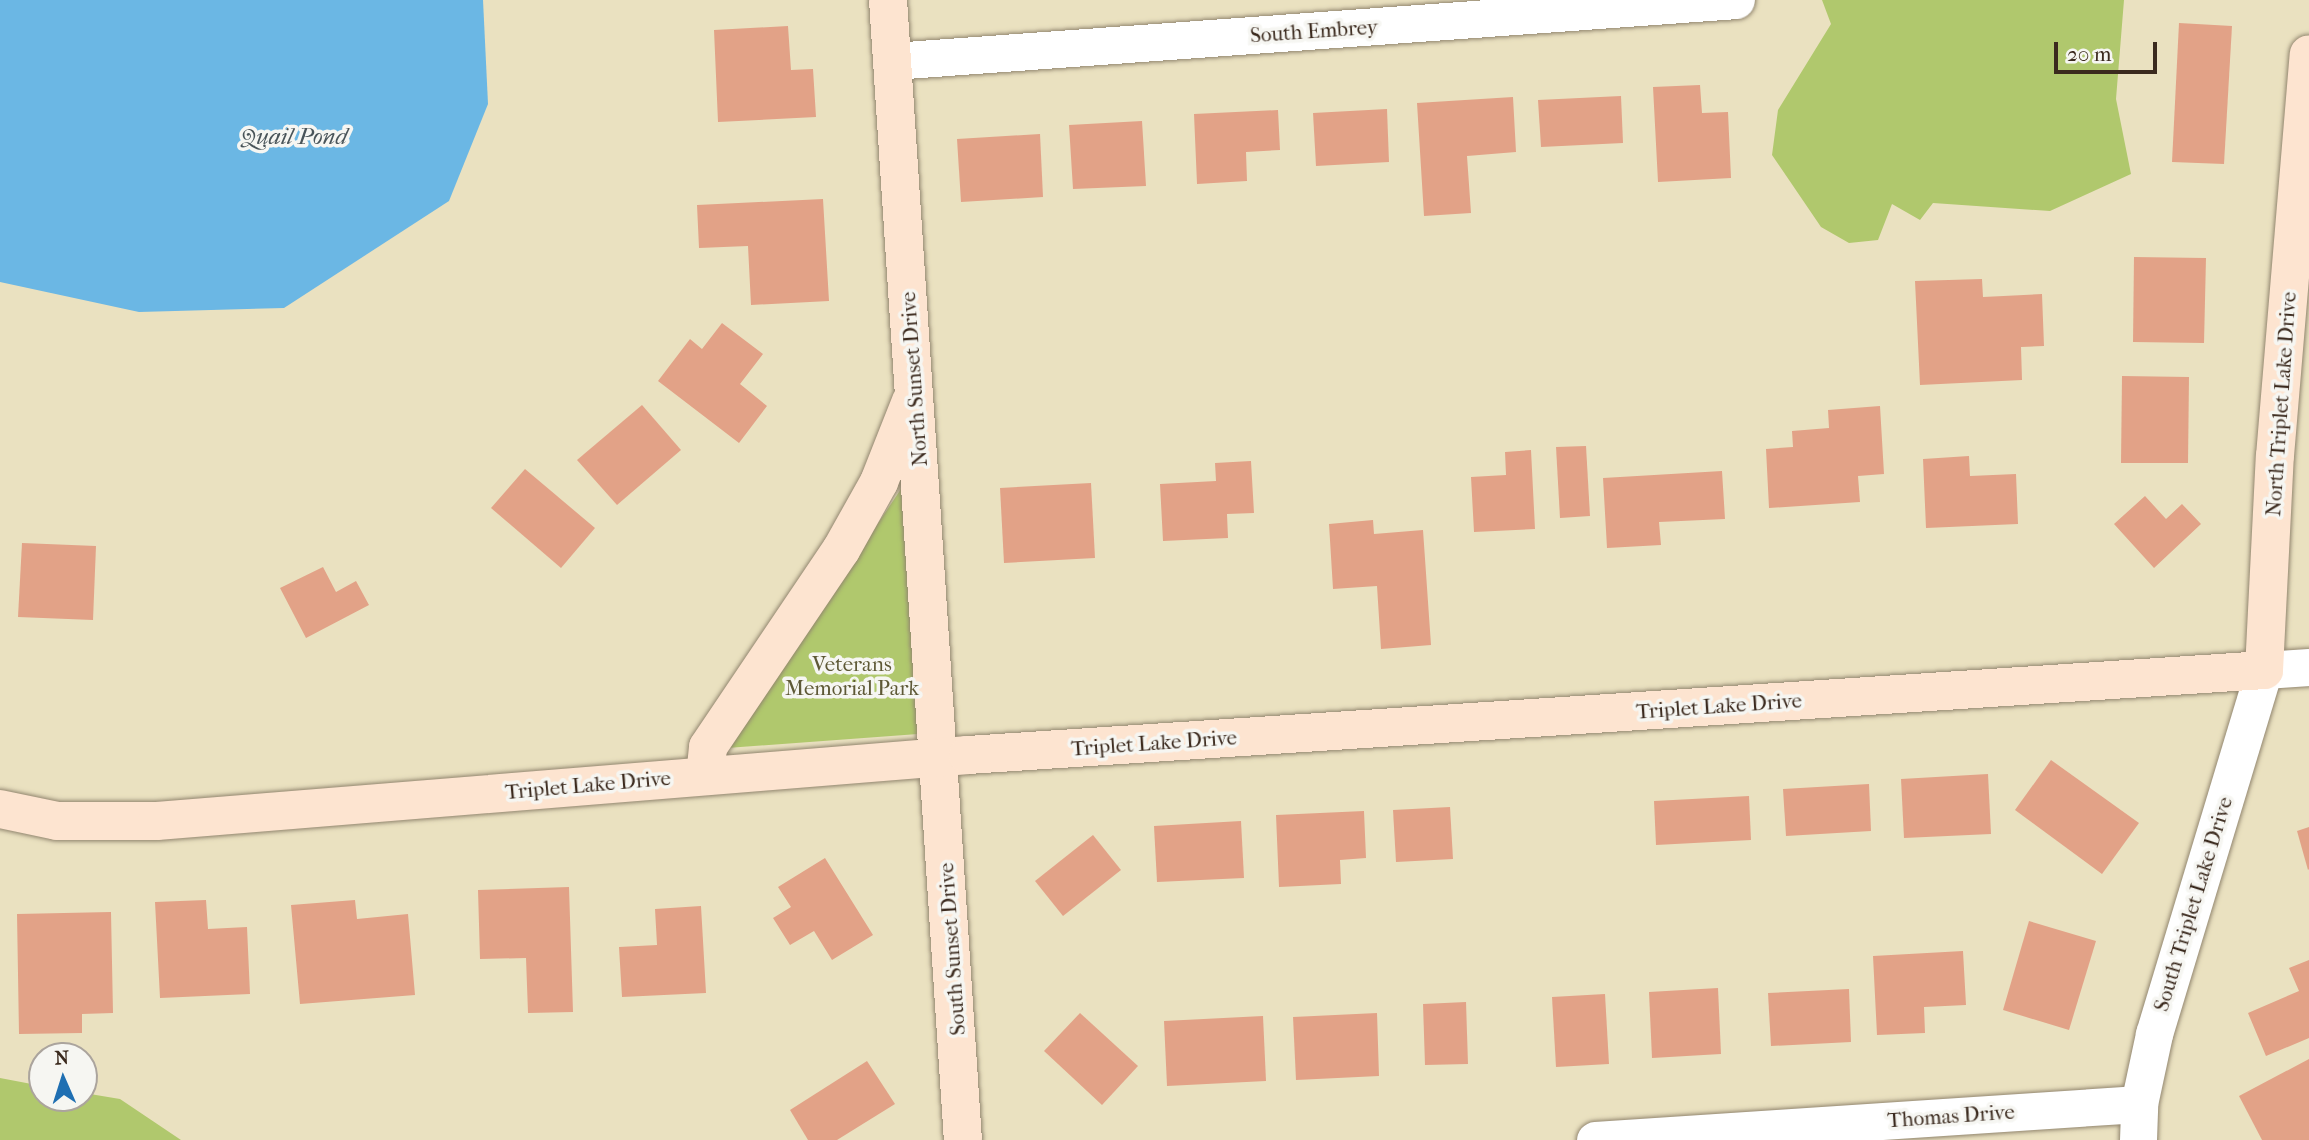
<!DOCTYPE html>
<html>
<head>
<meta charset="utf-8">
<style>
  body { margin:0 }
  #map { position:relative; width:2309px; height:1140px; overflow:hidden; background:#eae1c0; font-family:"IM FELL French Canon",serif }
  div>[style] { position:absolute }
  .green>* { inset:0; background:#b0c86d }
  .water>* { inset:0; background:#6bb7e4 }
  .building>* { inset:0; background:#e2a287 }
  .roads { filter:drop-shadow(0 0 2px #92866f) drop-shadow(0 0 2px #92866f) }
  .street>* { height:37px; margin:-18.5px; padding:0 18.5px; transform-origin:18.5px; border-radius:18.5px; background:#fff }
  .secondary>* { height:38px; margin:-19px; padding:0 19px; transform-origin:19px; border-radius:19px; background:#fde4d0 }
  span { translate:-50% -50%; white-space:nowrap; text-align:center; line-height:1.15; -webkit-text-stroke:7px #f6f6f2; paint-order:stroke }
  .street-label { font-size:21px; color:#3b2a1e }
  .park-label { font-size:21px; color:#5e5936 }
  .water-label { font-size:23px; color:#495459; font-style:italic }
  .north { position:absolute; left:28px; top:1042px; width:70px; height:70px; box-sizing:border-box; background:#f6f6f2; border:2px solid #aba49d; border-radius:50%; rotate:357deg; font-size:19px; font-weight:700; line-height:28px; text-align:center; color:#3b2a1e }
  .north::after { content:''; display:block; margin:auto; width:24px; height:32px; background:#1f6fb2; clip-path:polygon(50% 0,100% 100%,50% 72%,0 100%) }
  .scale { position:absolute; left:2054px; top:42px; width:103px; height:32px; box-sizing:border-box; border:4px solid #3b2a1e; border-top:0; padding-left:9px; font-size:21px; line-height:24px; white-space:nowrap; color:#3b2a1e; -webkit-text-stroke:5px #f6f6f2; paint-order:stroke }
</style>
</head>
<body>
<div id="map">
  <div class="green">
    <div style="clip-path:polygon(1822px 0,2124px 0,2116px 99px,2131px 174px,2050px 211px,1933px 203px,1920px 220px,1892px 204px,1878px 240px,1849px 243px,1821px 227px,1772px 155px,1778px 110px,1831px 24px)"></div>
    <div style="clip-path:polygon(901px 489px,918px 734px,727px 748px)"></div>
    <div style="clip-path:polygon(0 1078px,42px 1086px,42px 1098px,84px 1098px,84px 1093px,120px 1099px,181px 1140px,0 1140px)"></div>
  </div>
  <div class="water">
    <div style="clip-path:polygon(0 0,483px 0,488px 104px,449px 201px,284px 308px,139px 312px,0 282px)"></div>
  </div>
  <div class="building">
    <div style="clip-path:polygon(2179px 23px,2232px 26px,2224px 164px,2172px 162px)"></div>
    <div style="clip-path:polygon(788px 26px,791px 70px,813px 69px,816px 117px,718px 122px,714px 30px)"></div>
    <div style="clip-path:polygon(1700px 85px,1702px 113px,1728px 112px,1731px 178px,1658px 182px,1653px 87px)"></div>
    <div style="clip-path:polygon(1621px 96px,1623px 143px,1541px 147px,1538px 100px)"></div>
    <div style="clip-path:polygon(1513px 97px,1516px 152px,1467px 156px,1471px 213px,1424px 216px,1417px 103px)"></div>
    <div style="clip-path:polygon(1387px 109px,1389px 162px,1316px 166px,1313px 113px)"></div>
    <div style="clip-path:polygon(1278px 110px,1280px 150px,1246px 152px,1247px 181px,1197px 184px,1194px 114px)"></div>
    <div style="clip-path:polygon(1142px 121px,1146px 186px,1073px 189px,1069px 125px)"></div>
    <div style="clip-path:polygon(1040px 134px,1043px 197px,961px 202px,957px 139px)"></div>
    <div style="clip-path:polygon(823px 199px,829px 301px,751px 305px,748px 246px,699px 248px,697px 205px)"></div>
    <div style="clip-path:polygon(2134px 257px,2206px 258px,2204px 343px,2133px 342px)"></div>
    <div style="clip-path:polygon(1982px 279px,1983px 297px,2042px 294px,2044px 346px,2021px 347px,2022px 380px,1920px 385px,1915px 281px)"></div>
    <div style="clip-path:polygon(722px 323px,763px 354px,740px 384px,767px 406px,739px 443px,658px 381px,690px 339px,702px 349px)"></div>
    <div style="clip-path:polygon(2122px 376px,2189px 377px,2188px 463px,2121px 463px)"></div>
    <div style="clip-path:polygon(642px 405px,681px 450px,617px 505px,577px 460px)"></div>
    <div style="clip-path:polygon(1880px 406px,1884px 474px,1858px 476px,1860px 502px,1769px 508px,1766px 449px,1793px 447px,1792px 431px,1829px 428px,1828px 410px)"></div>
    <div style="clip-path:polygon(1586px 446px,1590px 516px,1560px 518px,1556px 447px)"></div>
    <div style="clip-path:polygon(1531px 450px,1535px 529px,1474px 532px,1471px 477px,1506px 475px,1505px 452px)"></div>
    <div style="clip-path:polygon(1969px 456px,1970px 476px,2016px 474px,2018px 524px,1926px 528px,1923px 459px)"></div>
    <div style="clip-path:polygon(1251px 461px,1254px 513px,1227px 514px,1228px 538px,1163px 541px,1160px 484px,1216px 481px,1215px 463px)"></div>
    <div style="clip-path:polygon(525px 469px,595px 528px,561px 568px,491px 508px)"></div>
    <div style="clip-path:polygon(1722px 471px,1725px 519px,1659px 522px,1661px 545px,1607px 548px,1603px 478px)"></div>
    <div style="clip-path:polygon(1091px 483px,1095px 558px,1004px 563px,1000px 488px)"></div>
    <div style="clip-path:polygon(2145px 496px,2166px 519px,2182px 504px,2201px 524px,2154px 568px,2114px 524px)"></div>
    <div style="clip-path:polygon(1373px 520px,1374px 534px,1423px 530px,1431px 645px,1381px 649px,1377px 586px,1333px 589px,1329px 524px)"></div>
    <div style="clip-path:polygon(22px 543px,96px 546px,93px 620px,18px 617px)"></div>
    <div style="clip-path:polygon(323px 567px,336px 592px,356px 581px,369px 605px,306px 638px,280px 588px)"></div>
    <div style="clip-path:polygon(2051px 760px,2139px 823px,2102px 874px,2015px 810px)"></div>
    <div style="clip-path:polygon(1988px 774px,1991px 834px,1904px 838px,1901px 779px)"></div>
    <div style="clip-path:polygon(1869px 784px,1871px 831px,1786px 836px,1783px 789px)"></div>
    <div style="clip-path:polygon(1749px 796px,1751px 840px,1656px 845px,1654px 801px)"></div>
    <div style="clip-path:polygon(1450px 807px,1453px 859px,1396px 862px,1393px 810px)"></div>
    <div style="clip-path:polygon(1364px 811px,1366px 858px,1340px 860px,1341px 884px,1279px 887px,1276px 815px)"></div>
    <div style="clip-path:polygon(1241px 821px,1244px 878px,1157px 882px,1154px 826px)"></div>
    <div style="clip-path:polygon(2309px 827px,2309px 869px,2308px 870px,2297px 831px)"></div>
    <div style="clip-path:polygon(1093px 835px,1121px 870px,1063px 916px,1035px 881px)"></div>
    <div style="clip-path:polygon(825px 858px,873px 935px,832px 960px,814px 931px,790px 945px,773px 918px,791px 907px,778px 887px)"></div>
    <div style="clip-path:polygon(569px 887px,573px 1012px,528px 1013px,526px 958px,480px 959px,478px 890px)"></div>
    <div style="clip-path:polygon(206px 900px,208px 929px,247px 927px,250px 994px,160px 998px,155px 902px)"></div>
    <div style="clip-path:polygon(355px 900px,357px 919px,408px 914px,415px 995px,300px 1004px,291px 905px)"></div>
    <div style="clip-path:polygon(701px 906px,706px 993px,622px 997px,619px 947px,657px 945px,655px 909px)"></div>
    <div style="clip-path:polygon(111px 912px,113px 1013px,82px 1014px,82px 1033px,19px 1034px,17px 914px)"></div>
    <div style="clip-path:polygon(2029px 921px,2096px 941px,2069px 1030px,2003px 1010px)"></div>
    <div style="clip-path:polygon(1963px 951px,1966px 1005px,1924px 1007px,1925px 1033px,1877px 1035px,1873px 956px)"></div>
    <div style="clip-path:polygon(2309px 960px,2309px 1038px,2266px 1056px,2248px 1013px,2299px 991px,2289px 968px)"></div>
    <div style="clip-path:polygon(1718px 988px,1721px 1054px,1652px 1058px,1649px 992px)"></div>
    <div style="clip-path:polygon(1849px 989px,1851px 1042px,1771px 1046px,1768px 993px)"></div>
    <div style="clip-path:polygon(1605px 994px,1609px 1064px,1556px 1067px,1552px 997px)"></div>
    <div style="clip-path:polygon(1466px 1002px,1468px 1064px,1425px 1065px,1423px 1004px)"></div>
    <div style="clip-path:polygon(1080px 1013px,1138px 1066px,1102px 1105px,1044px 1051px)"></div>
    <div style="clip-path:polygon(1377px 1013px,1379px 1076px,1296px 1080px,1293px 1017px)"></div>
    <div style="clip-path:polygon(1263px 1016px,1266px 1081px,1167px 1086px,1164px 1021px)"></div>
    <div style="clip-path:polygon(2309px 1059px,2309px 1140px,2262px 1140px,2239px 1096px)"></div>
    <div style="clip-path:polygon(867px 1061px,895px 1104px,837px 1140px,808px 1140px,790px 1110px)"></div>
  </div>
  <div class="roads">
    <div class="street">
      <div style="left:892px;top:61px;width:846px;rotate:-4.13deg"></div>
      <div style="left:1595px;top:1140px;width:545px;rotate:-3.79deg"></div>
      <div style="left:2138px;top:1140px;width:36px;rotate:-88deg"></div>
      <div style="left:2139px;top:1104px;width:72px;rotate:-77.9deg"></div>
      <div style="left:2154px;top:1034px;width:380px;rotate:-73.2deg"></div>
      <div style="left:2264px;top:670px;width:45px;rotate:-3.8deg"></div>
    </div>
    <div class="secondary">
      <div style="left:888px;top:0;width:1142px;rotate:86.24deg"></div>
      <div style="left:705px;top:776px;width:29px;rotate:-84deg"></div>
      <div style="left:708px;top:747px;width:238px;rotate:-56deg"></div>
      <div style="left:841px;top:550px;width:78px;rotate:-60.8deg"></div>
      <div style="left:879px;top:482px;width:87px;rotate:-68.4deg"></div>
      <div style="left:0;top:809px;width:58px;rotate:11.9deg"></div>
      <div style="left:57px;top:821px;width:100px"></div>
      <div style="left:157px;top:821px;width:814px;rotate:-4.65deg"></div>
      <div style="left:968px;top:755px;width:1299px;rotate:-3.75deg"></div>
      <div style="left:2264px;top:670px;width:214px;rotate:-87.1deg"></div>
      <div style="left:2275px;top:456px;width:403px;rotate:-85.2deg"></div>
    </div>
  </div>
  <div class="street-label">
    <span style="left:1314px;top:31px;rotate:-4deg">South Embrey</span>
    <span style="left:914px;top:379px;rotate:-94deg">North Sunset Drive</span>
    <span style="left:2281px;top:404px;rotate:-86deg">North Triplet Lake Drive</span>
    <span style="left:1719px;top:706px;rotate:-4deg">Triplet Lake Drive</span>
    <span style="left:1154px;top:743px;rotate:-4deg">Triplet Lake Drive</span>
    <span style="left:588px;top:785px;rotate:-5deg">Triplet Lake Drive</span>
    <span style="left:2193px;top:904px;rotate:-73deg">South Triplet Lake Drive</span>
    <span style="left:952px;top:949px;rotate:-94deg">South Sunset Drive</span>
    <span style="left:1951px;top:1116px;rotate:-4deg">Thomas Drive</span>
  </div>
  <div class="park-label">
    <span style="left:852px;top:676px">Veterans<br>Memorial Park</span>
  </div>
  <div class="water-label">
    <span style="left:294px;top:137px">Quail Pond</span>
  </div>
  <div class="north">N</div>
  <div class="scale">20 m</div>
</div>
</body>
</html>
